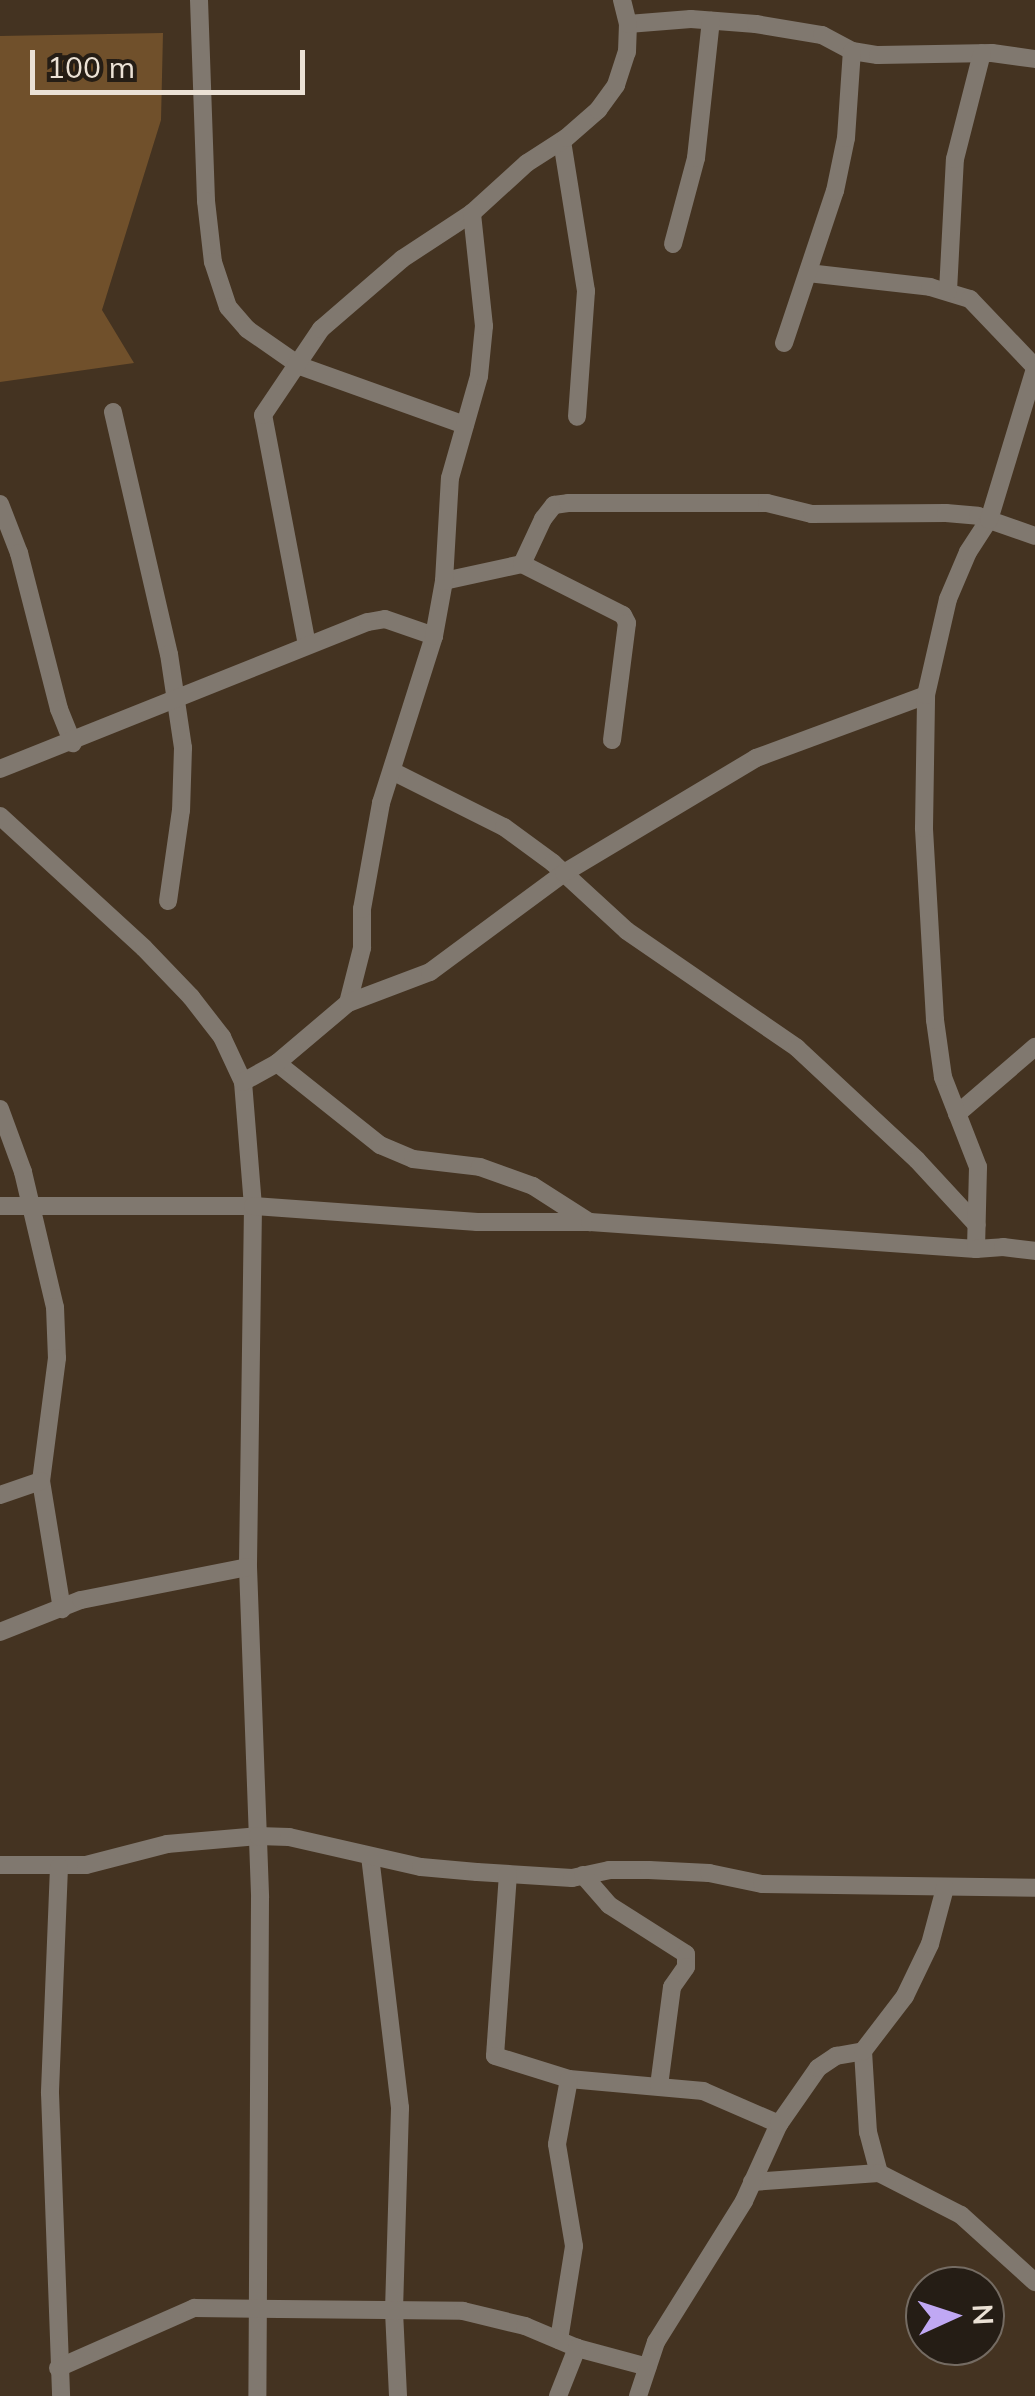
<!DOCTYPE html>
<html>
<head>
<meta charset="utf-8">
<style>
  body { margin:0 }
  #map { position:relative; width:1035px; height:2396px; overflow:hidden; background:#443321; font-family:Mulish,sans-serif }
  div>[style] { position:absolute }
  .green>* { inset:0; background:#70502b }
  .minor>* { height:18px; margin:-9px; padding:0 9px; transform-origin:9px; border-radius:9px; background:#80786f }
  span { translate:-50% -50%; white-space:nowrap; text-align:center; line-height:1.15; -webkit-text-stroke:10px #251d15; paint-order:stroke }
  .north { position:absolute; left:905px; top:2266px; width:100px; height:100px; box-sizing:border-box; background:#251d15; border:2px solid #746b62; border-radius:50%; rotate:87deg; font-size:28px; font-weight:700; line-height:40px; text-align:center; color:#ebe1d5 }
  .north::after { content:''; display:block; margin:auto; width:35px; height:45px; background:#c0a8f4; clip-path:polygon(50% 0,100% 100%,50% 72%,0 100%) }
  .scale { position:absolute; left:30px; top:50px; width:275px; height:45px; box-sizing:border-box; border:5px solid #ebe1d5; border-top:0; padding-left:12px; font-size:30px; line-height:35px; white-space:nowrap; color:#ebe1d5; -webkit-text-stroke:8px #251d15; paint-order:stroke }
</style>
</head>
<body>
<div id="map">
  <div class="green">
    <div style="clip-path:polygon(163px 33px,161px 120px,102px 310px,134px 363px,0 382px,0 36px)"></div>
  </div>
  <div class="minor">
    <div style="left:199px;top:0;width:201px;rotate:88deg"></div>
    <div style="left:206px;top:201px;width:61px;rotate:83.5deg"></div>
    <div style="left:213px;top:262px;width:47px;rotate:71.6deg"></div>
    <div style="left:228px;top:307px;width:29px;rotate:49deg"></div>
    <div style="left:247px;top:329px;width:65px;rotate:34.9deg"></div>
    <div style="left:300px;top:366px;width:175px;rotate:19.7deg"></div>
    <div style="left:628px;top:24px;width:63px;rotate:-4.5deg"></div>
    <div style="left:691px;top:19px;width:65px;rotate:4.4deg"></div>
    <div style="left:756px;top:24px;width:67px;rotate:9.5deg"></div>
    <div style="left:822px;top:35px;width:34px;rotate:28deg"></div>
    <div style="left:852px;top:51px;width:26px;rotate:9deg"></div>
    <div style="left:878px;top:55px;width:114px;rotate:-1deg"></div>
    <div style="left:992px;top:53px;width:43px;rotate:7.9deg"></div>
    <div style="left:562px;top:141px;width:152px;rotate:80.9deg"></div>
    <div style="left:586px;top:291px;width:126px;rotate:94.1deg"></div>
    <div style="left:673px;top:244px;width:89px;rotate:-75deg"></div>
    <div style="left:696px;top:158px;width:138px;rotate:-83.8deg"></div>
    <div style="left:808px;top:273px;width:123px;rotate:6.5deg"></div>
    <div style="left:930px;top:287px;width:42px;rotate:16.7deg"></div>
    <div style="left:970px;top:299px;width:94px;rotate:46.3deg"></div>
    <div style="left:948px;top:291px;width:132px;rotate:-87deg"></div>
    <div style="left:955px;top:159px;width:109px;rotate:-75.7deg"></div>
    <div style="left:784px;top:343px;width:160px;rotate:-71.5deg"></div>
    <div style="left:835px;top:191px;width:54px;rotate:-78.3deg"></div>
    <div style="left:846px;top:138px;width:87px;rotate:-86.1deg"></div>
    <div style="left:113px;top:412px;width:248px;rotate:77deg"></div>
    <div style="left:169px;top:654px;width:95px;rotate:81.5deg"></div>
    <div style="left:183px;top:748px;width:62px;rotate:91.8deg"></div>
    <div style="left:181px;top:810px;width:92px;rotate:98.1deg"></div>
    <div style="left:0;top:504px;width:53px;rotate:68.8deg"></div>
    <div style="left:19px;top:553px;width:161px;rotate:75.6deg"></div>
    <div style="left:59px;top:709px;width:37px;rotate:68deg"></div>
    <div style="left:522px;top:564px;width:113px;rotate:26.8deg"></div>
    <div style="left:623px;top:615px;width:9px;rotate:63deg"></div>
    <div style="left:627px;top:623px;width:118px;rotate:97.3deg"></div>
    <div style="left:444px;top:581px;width:80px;rotate:-12.3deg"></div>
    <div style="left:522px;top:564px;width:50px;rotate:-65deg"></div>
    <div style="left:543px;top:519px;width:18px;rotate:-52deg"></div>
    <div style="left:554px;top:505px;width:14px;rotate:-8deg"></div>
    <div style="left:568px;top:503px;width:199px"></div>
    <div style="left:767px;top:503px;width:46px;rotate:13.7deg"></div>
    <div style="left:812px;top:514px;width:134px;rotate:-0.4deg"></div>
    <div style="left:946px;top:513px;width:32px;rotate:5deg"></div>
    <div style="left:978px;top:516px;width:60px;rotate:19.3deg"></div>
    <div style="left:307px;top:645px;width:234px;rotate:-100.8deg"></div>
    <div style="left:263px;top:415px;width:104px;rotate:-56deg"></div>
    <div style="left:321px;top:329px;width:107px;rotate:-40.8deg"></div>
    <div style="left:402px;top:259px;width:84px;rotate:-33.3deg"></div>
    <div style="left:472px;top:213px;width:74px;rotate:-42.3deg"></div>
    <div style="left:527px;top:163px;width:46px;rotate:-32.7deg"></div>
    <div style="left:566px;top:138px;width:43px;rotate:-41.2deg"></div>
    <div style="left:598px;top:110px;width:31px;rotate:-54deg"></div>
    <div style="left:616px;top:85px;width:35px;rotate:-72deg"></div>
    <div style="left:627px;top:52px;width:28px;rotate:-88deg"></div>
    <div style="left:628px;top:24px;width:25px;rotate:-104deg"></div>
    <div style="left:0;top:769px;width:396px;rotate:-21.8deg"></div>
    <div style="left:368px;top:622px;width:17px;rotate:-10deg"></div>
    <div style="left:385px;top:619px;width:52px;rotate:19.1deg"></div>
    <div style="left:392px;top:771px;width:125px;rotate:26.6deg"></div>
    <div style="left:504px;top:827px;width:61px;rotate:36.3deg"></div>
    <div style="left:553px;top:863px;width:100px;rotate:42.6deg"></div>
    <div style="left:627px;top:931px;width:206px;rotate:34.5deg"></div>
    <div style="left:797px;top:1048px;width:164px;rotate:43deg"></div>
    <div style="left:917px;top:1160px;width:88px;rotate:47.3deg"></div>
    <div style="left:0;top:816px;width:195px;rotate:42.5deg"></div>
    <div style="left:144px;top:948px;width:68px;rotate:46.2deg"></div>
    <div style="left:191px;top:997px;width:51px;rotate:52.2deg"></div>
    <div style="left:222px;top:1037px;width:50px;rotate:65deg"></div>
    <div style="left:243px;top:1082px;width:124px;rotate:85.4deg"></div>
    <div style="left:253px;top:1206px;width:361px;rotate:90.8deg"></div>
    <div style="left:248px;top:1567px;width:331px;rotate:87.9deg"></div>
    <div style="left:260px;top:1898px;width:498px;rotate:90.3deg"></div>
    <div style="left:348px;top:1003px;width:57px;rotate:-75.7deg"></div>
    <div style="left:362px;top:948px;width:39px;rotate:-90deg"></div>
    <div style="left:362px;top:909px;width:108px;rotate:-79.8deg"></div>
    <div style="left:381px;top:803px;width:175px;rotate:-72.4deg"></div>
    <div style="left:434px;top:636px;width:56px;rotate:-79.7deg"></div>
    <div style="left:444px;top:581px;width:103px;rotate:-86.7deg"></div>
    <div style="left:450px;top:478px;width:106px;rotate:-74.1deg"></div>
    <div style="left:479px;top:376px;width:50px;rotate:-84.3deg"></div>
    <div style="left:484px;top:326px;width:114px;rotate:-96.1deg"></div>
    <div style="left:277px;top:1063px;width:132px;rotate:38.5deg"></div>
    <div style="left:380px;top:1145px;width:36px;rotate:23deg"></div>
    <div style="left:413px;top:1159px;width:67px;rotate:6.8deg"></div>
    <div style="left:480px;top:1167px;width:56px;rotate:19.7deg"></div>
    <div style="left:533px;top:1186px;width:67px;rotate:32.7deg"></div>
    <div style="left:243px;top:1082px;width:39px;rotate:-29deg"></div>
    <div style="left:277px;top:1063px;width:93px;rotate:-40.2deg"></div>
    <div style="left:348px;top:1003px;width:88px;rotate:-20.7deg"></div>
    <div style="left:430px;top:972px;width:167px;rotate:-36.5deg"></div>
    <div style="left:564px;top:873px;width:224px;rotate:-30.9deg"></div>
    <div style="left:756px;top:758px;width:181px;rotate:-20.3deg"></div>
    <div style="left:0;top:1109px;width:67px;rotate:69.9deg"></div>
    <div style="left:23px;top:1172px;width:139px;rotate:76.7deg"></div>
    <div style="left:55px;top:1307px;width:51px;rotate:87.8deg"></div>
    <div style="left:57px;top:1358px;width:124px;rotate:97.4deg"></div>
    <div style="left:41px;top:1481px;width:130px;rotate:80.7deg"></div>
    <div style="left:957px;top:1114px;width:103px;rotate:-40.7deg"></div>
    <div style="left:0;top:1206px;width:253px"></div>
    <div style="left:253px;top:1206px;width:225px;rotate:4.1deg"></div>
    <div style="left:477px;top:1222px;width:113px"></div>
    <div style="left:590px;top:1222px;width:387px;rotate:4deg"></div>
    <div style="left:976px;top:1249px;width:82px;rotate:-88.6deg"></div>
    <div style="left:978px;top:1167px;width:97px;rotate:-111.3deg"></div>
    <div style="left:943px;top:1077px;width:58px;rotate:-98deg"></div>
    <div style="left:935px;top:1020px;width:192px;rotate:-93.3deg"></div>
    <div style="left:924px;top:828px;width:133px;rotate:-89.1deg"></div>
    <div style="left:926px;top:695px;width:98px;rotate:-77.1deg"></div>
    <div style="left:948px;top:599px;width:51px;rotate:-66.9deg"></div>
    <div style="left:968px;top:552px;width:38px;rotate:-57deg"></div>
    <div style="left:989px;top:520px;width:158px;rotate:-73.1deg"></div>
    <div style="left:976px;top:1249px;width:27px;rotate:-4deg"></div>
    <div style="left:1003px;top:1247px;width:32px;rotate:7deg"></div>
    <div style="left:0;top:1495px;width:43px;rotate:-18.9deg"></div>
    <div style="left:0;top:1632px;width:87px;rotate:-21.6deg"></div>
    <div style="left:81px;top:1600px;width:170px;rotate:-11.2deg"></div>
    <div style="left:370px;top:1856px;width:254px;rotate:83.2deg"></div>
    <div style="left:400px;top:2108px;width:203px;rotate:91.7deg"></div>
    <div style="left:394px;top:2311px;width:85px;rotate:87.3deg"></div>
    <div style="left:0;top:1865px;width:86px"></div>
    <div style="left:86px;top:1865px;width:84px;rotate:-14.5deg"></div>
    <div style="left:167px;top:1844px;width:91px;rotate:-5deg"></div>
    <div style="left:258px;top:1836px;width:31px;rotate:2deg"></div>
    <div style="left:289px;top:1837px;width:135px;rotate:12.8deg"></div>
    <div style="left:421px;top:1867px;width:56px;rotate:5.1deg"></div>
    <div style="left:477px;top:1872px;width:95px;rotate:3.6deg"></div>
    <div style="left:572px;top:1878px;width:38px;rotate:-12deg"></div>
    <div style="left:609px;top:1870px;width:40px"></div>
    <div style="left:649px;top:1870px;width:60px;rotate:2.9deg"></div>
    <div style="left:709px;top:1873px;width:54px;rotate:11.7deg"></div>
    <div style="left:762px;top:1884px;width:273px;rotate:0.8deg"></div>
    <div style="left:59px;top:1867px;width:226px;rotate:92.3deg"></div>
    <div style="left:50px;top:2093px;width:303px;rotate:87.9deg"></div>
    <div style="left:508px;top:1874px;width:182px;rotate:94.1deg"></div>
    <div style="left:495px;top:2056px;width:77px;rotate:17.3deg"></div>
    <div style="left:569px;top:2079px;width:135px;rotate:5.1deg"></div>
    <div style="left:703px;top:2091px;width:83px;rotate:23.5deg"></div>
    <div style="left:583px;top:1875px;width:40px;rotate:49deg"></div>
    <div style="left:609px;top:1905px;width:91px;rotate:32.5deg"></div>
    <div style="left:686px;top:1954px;width:13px;rotate:90deg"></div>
    <div style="left:686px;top:1967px;width:24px;rotate:125deg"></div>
    <div style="left:672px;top:1987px;width:100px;rotate:97.5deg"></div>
    <div style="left:863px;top:2051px;width:81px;rotate:86.5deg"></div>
    <div style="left:868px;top:2132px;width:42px;rotate:75deg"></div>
    <div style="left:752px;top:2182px;width:127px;rotate:-4.1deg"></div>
    <div style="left:879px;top:2173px;width:92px;rotate:27.1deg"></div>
    <div style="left:961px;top:2215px;width:100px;rotate:42.2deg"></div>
    <div style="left:559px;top:2340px;width:95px;rotate:-80.9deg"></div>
    <div style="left:574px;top:2246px;width:103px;rotate:-99.5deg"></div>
    <div style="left:557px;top:2144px;width:66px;rotate:-79.5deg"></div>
    <div style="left:58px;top:2368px;width:149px;rotate:-23.8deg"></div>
    <div style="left:194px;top:2308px;width:269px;rotate:0.6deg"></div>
    <div style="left:463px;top:2311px;width:64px;rotate:13.6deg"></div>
    <div style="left:525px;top:2326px;width:56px;rotate:22.9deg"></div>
    <div style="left:577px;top:2348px;width:73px;rotate:15deg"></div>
    <div style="left:558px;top:2396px;width:52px;rotate:-68.4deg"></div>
    <div style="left:638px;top:2396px;width:57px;rotate:-71.6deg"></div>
    <div style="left:656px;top:2342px;width:166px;rotate:-58deg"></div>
    <div style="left:744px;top:2201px;width:85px;rotate:-65.6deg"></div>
    <div style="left:779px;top:2124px;width:68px;rotate:-55.1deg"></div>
    <div style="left:818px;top:2068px;width:22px;rotate:-34deg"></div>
    <div style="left:836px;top:2056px;width:27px;rotate:-10deg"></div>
    <div style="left:863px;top:2051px;width:69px;rotate:-52.6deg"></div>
    <div style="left:905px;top:1996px;width:58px;rotate:-64.3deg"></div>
    <div style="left:930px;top:1944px;width:58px;rotate:-75deg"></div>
  </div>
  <div class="north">N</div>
  <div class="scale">100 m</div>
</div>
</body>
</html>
